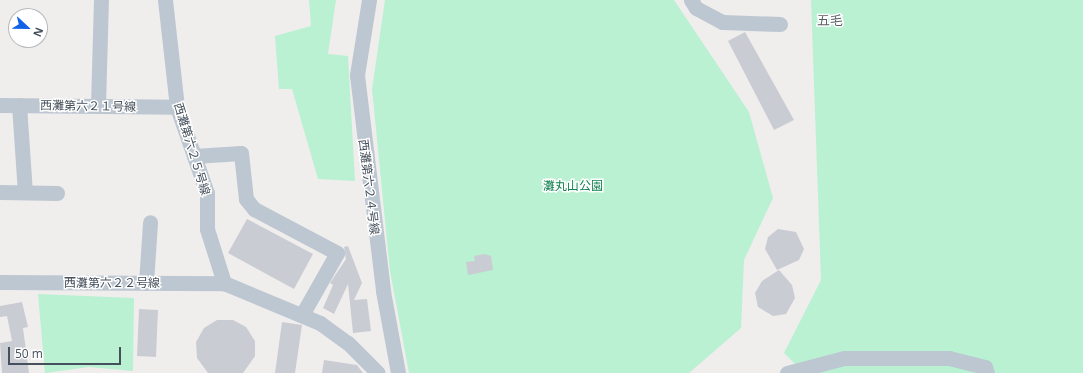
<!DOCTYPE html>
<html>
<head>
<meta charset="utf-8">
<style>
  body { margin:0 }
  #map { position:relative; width:1083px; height:373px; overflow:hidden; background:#f0eded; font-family:"Open Sans","Noto Sans JP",sans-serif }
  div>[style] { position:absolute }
  .green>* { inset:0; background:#b9f1d2 }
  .building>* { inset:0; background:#caccd3 }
  .minor>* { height:15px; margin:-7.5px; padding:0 7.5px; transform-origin:7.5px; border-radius:7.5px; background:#bdc7d1 }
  span { translate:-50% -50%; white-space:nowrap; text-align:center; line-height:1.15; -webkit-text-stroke:3px #fff; paint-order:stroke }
  .street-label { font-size:12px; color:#45505c }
  .park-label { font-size:12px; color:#12814f }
  .neighbourhood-label { font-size:13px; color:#5a5d63 }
  .north { position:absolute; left:8px; top:8px; width:40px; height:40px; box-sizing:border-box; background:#fff; border:1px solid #b5b9be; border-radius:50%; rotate:112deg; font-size:11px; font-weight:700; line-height:16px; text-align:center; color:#45505c }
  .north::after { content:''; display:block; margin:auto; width:14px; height:18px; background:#1062e7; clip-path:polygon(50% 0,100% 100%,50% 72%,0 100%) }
  .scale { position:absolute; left:8px; top:347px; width:113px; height:18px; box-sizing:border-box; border:2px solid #45505c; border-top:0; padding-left:5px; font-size:12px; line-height:14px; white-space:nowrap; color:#45505c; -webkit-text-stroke:3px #fff; paint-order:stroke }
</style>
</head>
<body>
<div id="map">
  <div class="green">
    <div style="clip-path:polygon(309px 0,336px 0,328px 54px,348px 56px,355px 181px,318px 179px,292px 89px,279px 89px,275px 36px,311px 26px)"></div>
    <div style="clip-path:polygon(385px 0,674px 0,749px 112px,773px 198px,744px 260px,741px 328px,689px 373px,409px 373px,390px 271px,372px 89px)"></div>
    <div style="clip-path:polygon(811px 0,1083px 0,1083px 373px,804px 373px,784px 353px,821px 280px)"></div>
    <div style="clip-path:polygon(38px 294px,134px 298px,133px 371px,89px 367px,45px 373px)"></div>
  </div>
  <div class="building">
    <div style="clip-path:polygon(745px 32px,794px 120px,774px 130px,728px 41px)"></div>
    <div style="clip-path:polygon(247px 219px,313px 254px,294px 289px,228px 253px)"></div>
    <div style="clip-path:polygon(778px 229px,796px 232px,804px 249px,799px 260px,777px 270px,765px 249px,768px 237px)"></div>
    <div style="clip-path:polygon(348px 246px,362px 283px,354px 300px,367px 299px,371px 331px,353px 333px,348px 284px,334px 314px,323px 308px,333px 285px,330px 283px,346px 259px,344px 247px)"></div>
    <div style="clip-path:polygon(485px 254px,491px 256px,493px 270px,468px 275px,466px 262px,475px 261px,474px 256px)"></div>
    <div style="clip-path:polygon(779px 270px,792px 285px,795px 298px,786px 314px,773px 316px,758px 307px,755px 293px,762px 281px)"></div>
    <div style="clip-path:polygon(22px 302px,28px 327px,23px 328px,29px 373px,2px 373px,0 343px,12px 341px,7px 316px,0 317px,0 306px)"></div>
    <div style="clip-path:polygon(139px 309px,158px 310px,156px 357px,137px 356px)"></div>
    <div style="clip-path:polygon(217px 320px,233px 320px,246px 327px,255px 341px,255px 356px,243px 373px,208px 373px,197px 358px,196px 342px,204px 328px)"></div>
    <div style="clip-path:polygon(282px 322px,302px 325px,295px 373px,275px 373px)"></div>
    <div style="clip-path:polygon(324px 360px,357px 365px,363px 373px,322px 373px)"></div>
  </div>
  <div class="minor">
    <div style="left:165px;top:0;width:108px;rotate:83.6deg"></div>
    <div style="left:177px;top:107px;width:91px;rotate:70.8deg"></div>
    <div style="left:207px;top:193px;width:36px;rotate:90deg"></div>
    <div style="left:207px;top:229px;width:57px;rotate:72.5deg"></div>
    <div style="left:369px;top:0;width:76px;rotate:99.1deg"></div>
    <div style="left:357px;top:75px;width:218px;rotate:83.1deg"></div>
    <div style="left:383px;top:291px;width:83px;rotate:79.6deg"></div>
    <div style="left:691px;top:0;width:9px;rotate:58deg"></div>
    <div style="left:696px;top:8px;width:30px;rotate:28deg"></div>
    <div style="left:722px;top:22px;width:58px;rotate:2deg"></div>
    <div style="left:0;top:105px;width:177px;rotate:0.6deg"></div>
    <div style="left:19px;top:105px;width:87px;rotate:86.1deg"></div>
    <div style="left:98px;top:106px;width:106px;rotate:-88.4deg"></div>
    <div style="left:194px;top:156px;width:47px;rotate:-3.7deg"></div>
    <div style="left:241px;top:153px;width:46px;rotate:83.8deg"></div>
    <div style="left:246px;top:199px;width:13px;rotate:51deg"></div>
    <div style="left:254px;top:209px;width:94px;rotate:27.9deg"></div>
    <div style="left:337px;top:253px;width:69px;rotate:119.5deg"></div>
    <div style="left:0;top:192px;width:57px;rotate:1deg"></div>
    <div style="left:0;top:282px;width:224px;rotate:0.3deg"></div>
    <div style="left:224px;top:283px;width:104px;rotate:22.6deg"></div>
    <div style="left:320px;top:323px;width:34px;rotate:36deg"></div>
    <div style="left:348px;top:343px;width:42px;rotate:45deg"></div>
    <div style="left:146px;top:283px;width:61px;rotate:-86.2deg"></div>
    <div style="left:787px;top:373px;width:59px;rotate:-14.7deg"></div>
    <div style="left:844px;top:358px;width:105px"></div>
    <div style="left:949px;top:358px;width:37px;rotate:14deg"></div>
    <div style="left:985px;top:367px;width:6px;rotate:72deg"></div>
  </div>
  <div class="street-label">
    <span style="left:88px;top:106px;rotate:1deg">西灘第六２１号線</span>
    <span style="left:192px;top:149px;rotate:73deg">西灘第六２５号線</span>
    <span style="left:369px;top:187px;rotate:83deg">西灘第六２４号線</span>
    <span style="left:112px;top:283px">西灘第六２２号線</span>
  </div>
  <div class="park-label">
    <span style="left:573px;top:186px">灘丸山公園</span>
  </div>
  <div class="neighbourhood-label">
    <span style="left:830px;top:20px">五毛</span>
  </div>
  <div class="north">N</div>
  <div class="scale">50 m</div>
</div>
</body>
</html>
